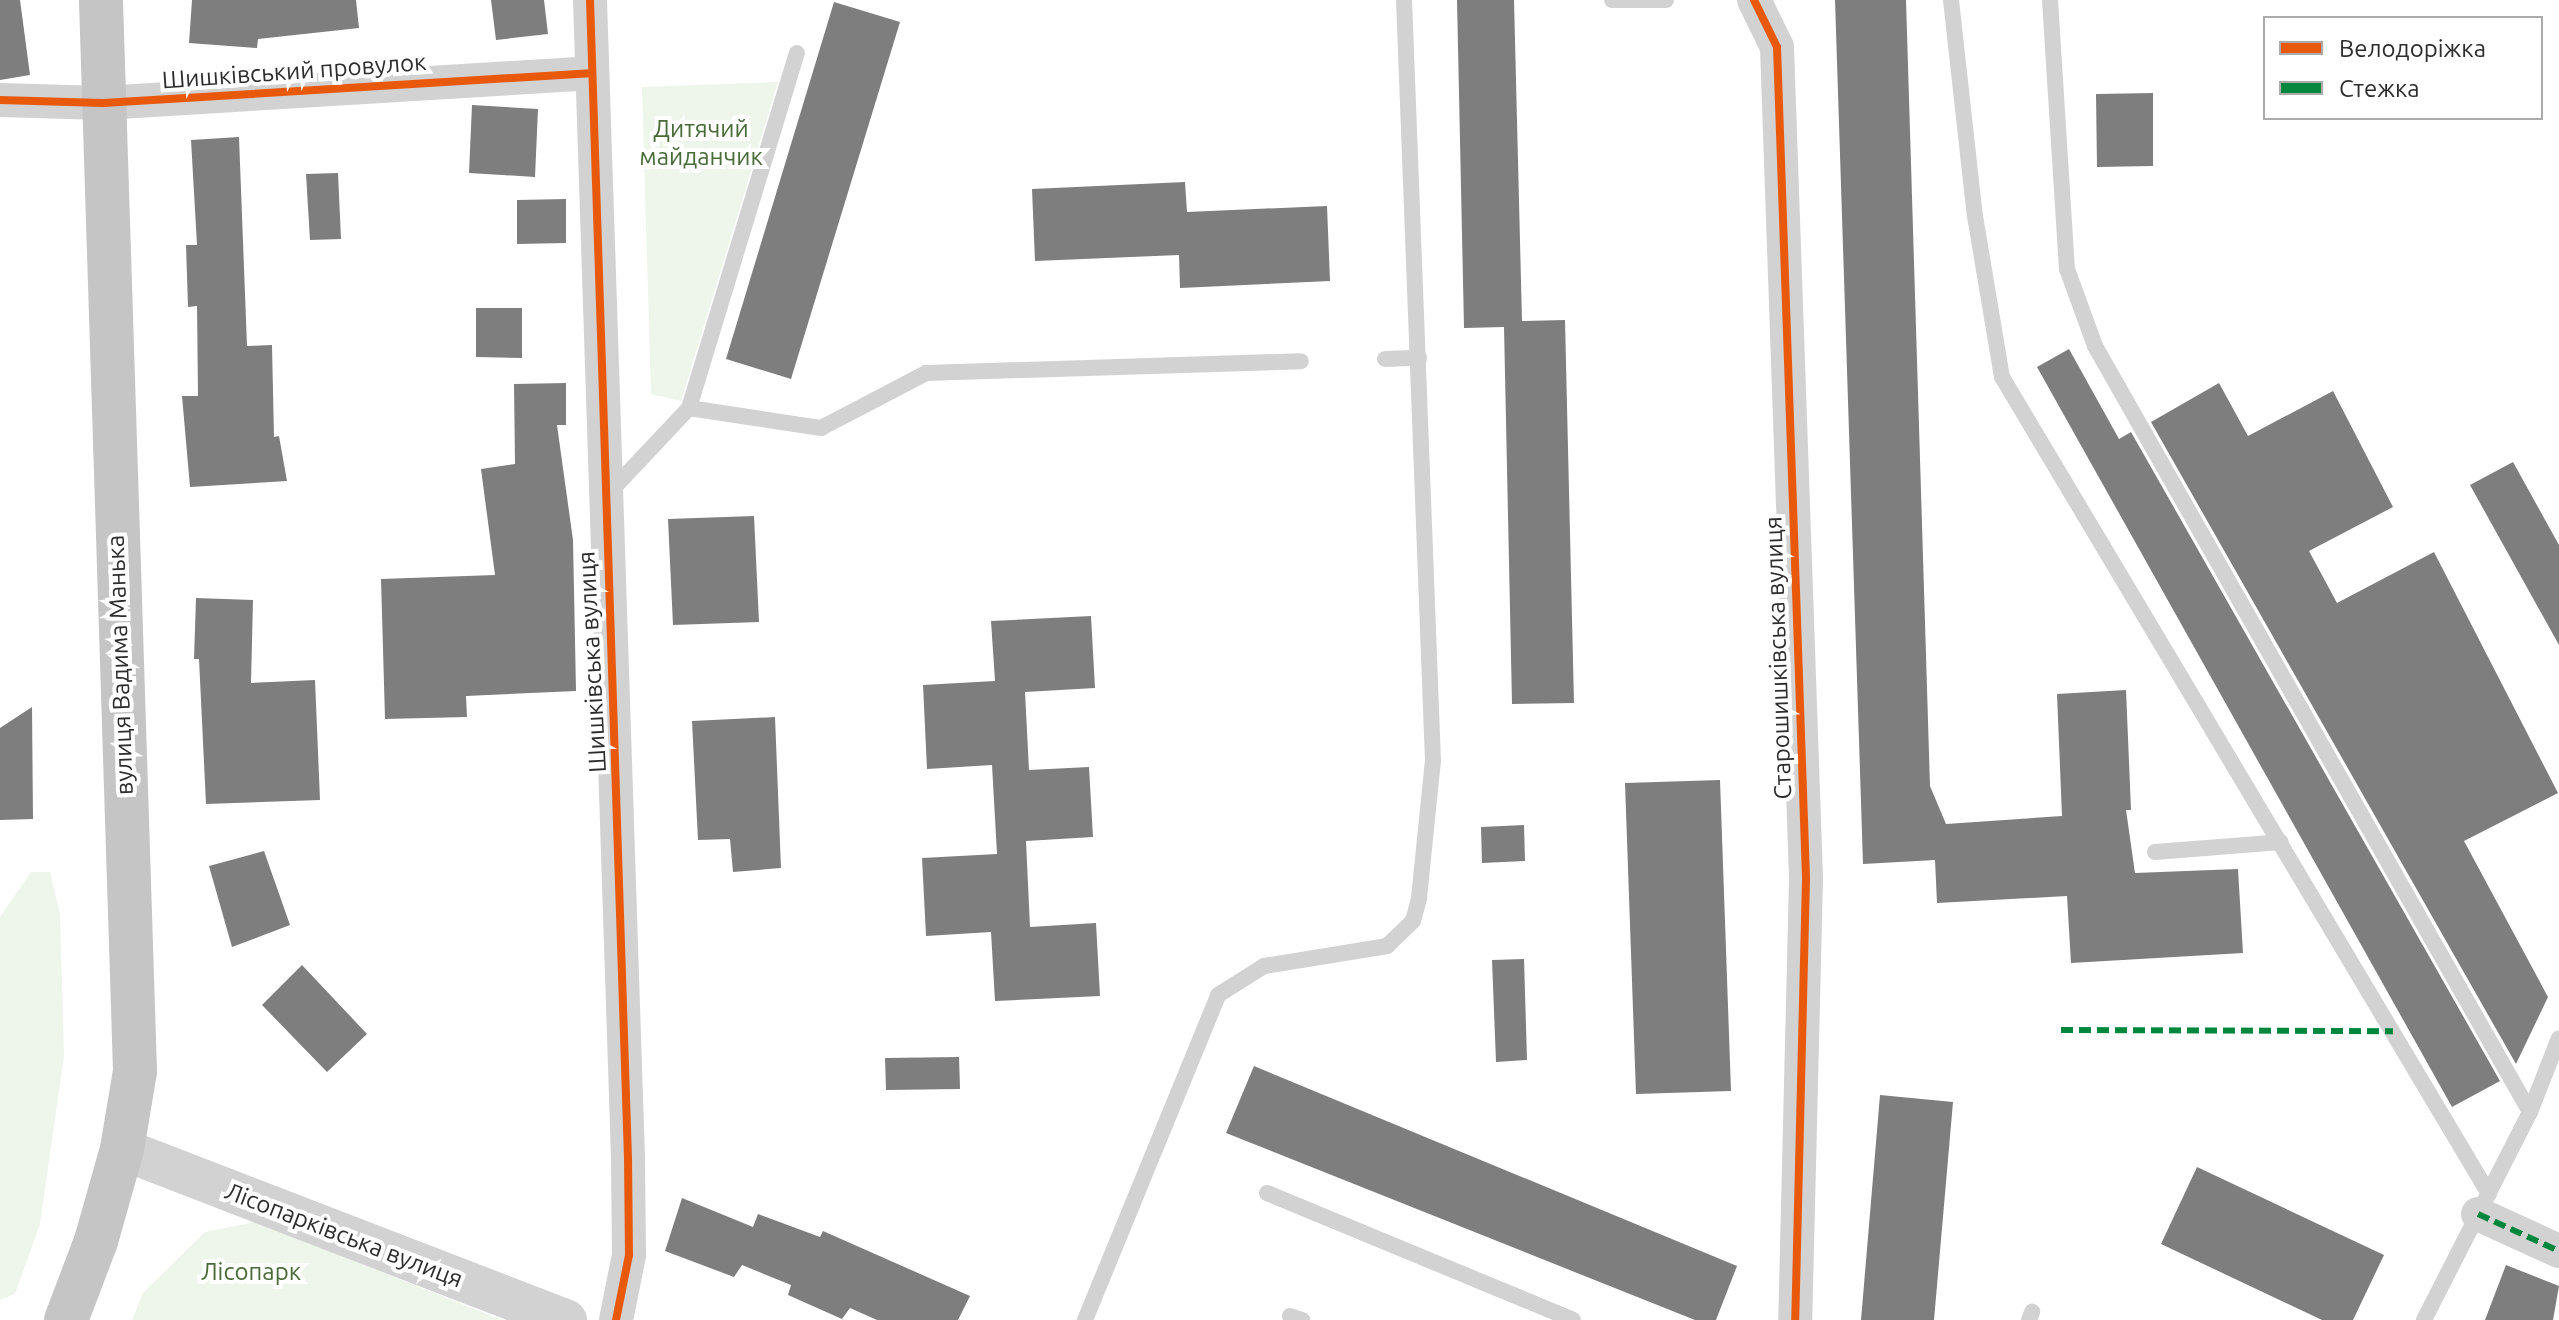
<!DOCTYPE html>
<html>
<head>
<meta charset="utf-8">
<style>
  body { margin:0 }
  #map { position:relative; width:2559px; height:1320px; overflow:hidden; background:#fff; font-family:Ubuntu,sans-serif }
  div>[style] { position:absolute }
  .green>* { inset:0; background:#eef5ea }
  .building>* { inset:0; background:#7e7e7e }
  .service>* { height:16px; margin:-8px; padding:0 8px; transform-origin:8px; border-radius:8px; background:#d2d2d2 }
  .minor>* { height:34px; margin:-17px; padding:0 17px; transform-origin:17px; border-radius:17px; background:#d2d2d2 }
  .tertiary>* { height:42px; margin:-21px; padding:0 21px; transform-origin:21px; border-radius:21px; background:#d2d2d2 }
  .primary>* { height:44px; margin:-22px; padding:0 22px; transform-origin:22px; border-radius:22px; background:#c5c5c5 }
  .quiet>* { height:6px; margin-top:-3px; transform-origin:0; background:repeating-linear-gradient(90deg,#00873e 0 12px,transparent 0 18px) }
  .cycleway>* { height:8px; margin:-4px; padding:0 4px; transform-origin:4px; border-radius:4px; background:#e8590c }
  span { translate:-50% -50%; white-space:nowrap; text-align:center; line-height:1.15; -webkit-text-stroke:8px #fff; paint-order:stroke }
  .street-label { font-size:24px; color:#2d2d2d }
  .park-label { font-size:24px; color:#486b38 }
  .legend { position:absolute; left:2263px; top:16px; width:280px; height:104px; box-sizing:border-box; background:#fff; border:2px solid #ababab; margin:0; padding:10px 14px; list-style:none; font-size:24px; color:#2d2d2d }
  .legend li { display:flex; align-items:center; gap:16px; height:40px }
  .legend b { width:40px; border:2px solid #ababab }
</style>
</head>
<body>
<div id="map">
  <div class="green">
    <div style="clip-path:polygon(778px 82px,681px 401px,651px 394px,642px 87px)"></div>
    <div style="clip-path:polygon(31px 872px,50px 872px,60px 914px,64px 1056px,40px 1224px,15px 1294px,0 1300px,0 917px)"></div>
    <div style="clip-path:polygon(256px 1222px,502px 1320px,132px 1320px,143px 1293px,205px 1232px)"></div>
  </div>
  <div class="building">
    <div style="clip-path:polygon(0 0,20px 0,30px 75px,0 80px)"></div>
    <div style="clip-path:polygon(192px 0,356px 0,359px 28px,258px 39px,257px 48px,189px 43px)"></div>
    <div style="clip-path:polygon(491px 0,544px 0,548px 34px,496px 40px)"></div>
    <div style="clip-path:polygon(1457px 0,1514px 0,1522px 321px,1565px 320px,1574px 703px,1512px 704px,1504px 327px,1464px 328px)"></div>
    <div style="clip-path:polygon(1835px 0,1906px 0,1930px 786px,1946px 824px,2062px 816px,2057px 694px,2126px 690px,2131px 810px,2126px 810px,2135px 873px,2238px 869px,2243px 953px,2071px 963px,2067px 896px,1937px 903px,1935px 860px,1863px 864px)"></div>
    <div style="clip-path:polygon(834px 2px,900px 22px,791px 379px,726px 359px)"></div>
    <div style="clip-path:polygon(2153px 93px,2153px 166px,2097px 167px,2096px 94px)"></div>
    <div style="clip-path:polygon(472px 105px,538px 109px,535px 177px,469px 173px)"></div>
    <div style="clip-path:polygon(239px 137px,247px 346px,272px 345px,274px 437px,279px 436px,287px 481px,190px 487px,182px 396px,198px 396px,197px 306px,188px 307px,186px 245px,197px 245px,191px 140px)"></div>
    <div style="clip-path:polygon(338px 173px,341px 239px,310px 240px,306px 174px)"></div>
    <div style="clip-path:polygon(1185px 182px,1187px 212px,1327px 206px,1330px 281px,1180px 288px,1179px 255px,1035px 261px,1032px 189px)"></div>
    <div style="clip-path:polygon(566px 199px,566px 243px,517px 244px,517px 200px)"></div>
    <div style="clip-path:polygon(476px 308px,522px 308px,522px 358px,476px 357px)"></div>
    <div style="clip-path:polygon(2069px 349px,2119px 439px,2131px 432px,2500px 1081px,2452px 1107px,2037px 367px)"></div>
    <div style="clip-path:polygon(566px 383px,566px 425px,557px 425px,573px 540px,576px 691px,466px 696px,467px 717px,385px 719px,381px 579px,495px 575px,481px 469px,515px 464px,514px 384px)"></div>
    <div style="clip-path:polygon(2219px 383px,2248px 436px,2333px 391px,2393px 507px,2309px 551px,2337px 603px,2434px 552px,2558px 793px,2464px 841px,2548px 997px,2516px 1064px,2151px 422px)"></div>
    <div style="clip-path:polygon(2513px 462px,2559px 545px,2559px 645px,2470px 485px)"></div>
    <div style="clip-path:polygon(754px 516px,759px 622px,673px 625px,668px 519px)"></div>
    <div style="clip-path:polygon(196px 598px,253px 600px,251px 683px,315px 680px,320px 800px,206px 804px,199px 659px,194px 659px)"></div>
    <div style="clip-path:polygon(1091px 616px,1095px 688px,1025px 692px,1029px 770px,1089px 767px,1093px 837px,1026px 841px,1030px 927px,1096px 923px,1100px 996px,995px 1001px,991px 932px,926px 936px,922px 858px,997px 854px,992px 765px,927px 769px,923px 685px,995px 681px,991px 621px)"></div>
    <div style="clip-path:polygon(32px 707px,33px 819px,0 820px,0 728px)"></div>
    <div style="clip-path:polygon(775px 717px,781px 868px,733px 872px,730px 839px,698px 840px,692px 721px)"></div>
    <div style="clip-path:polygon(1720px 780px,1731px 1091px,1636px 1094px,1625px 783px)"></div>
    <div style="clip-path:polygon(1524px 825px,1525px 861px,1482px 863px,1481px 827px)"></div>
    <div style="clip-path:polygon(264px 851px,290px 925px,232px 947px,209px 866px)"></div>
    <div style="clip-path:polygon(1524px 959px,1527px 1060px,1496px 1062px,1492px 960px)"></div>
    <div style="clip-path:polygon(302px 965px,367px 1034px,327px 1072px,262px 1005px)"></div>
    <div style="clip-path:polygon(959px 1057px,960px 1089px,886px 1090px,885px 1058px)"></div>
    <div style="clip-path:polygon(1254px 1066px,1737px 1266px,1716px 1320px,1695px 1320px,1226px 1133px)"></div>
    <div style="clip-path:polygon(1880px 1095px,1953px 1102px,1934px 1320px,1861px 1320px)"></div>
    <div style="clip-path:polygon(2197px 1167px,2384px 1255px,2353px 1320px,2322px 1320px,2161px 1244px)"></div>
    <div style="clip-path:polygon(682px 1198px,753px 1227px,758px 1214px,820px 1237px,823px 1231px,970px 1296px,958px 1320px,877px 1320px,850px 1308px,842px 1319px,788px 1295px,791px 1285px,742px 1265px,734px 1277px,665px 1251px)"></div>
    <div style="clip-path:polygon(2506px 1265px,2559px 1286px,2553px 1320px,2485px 1320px)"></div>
  </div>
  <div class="service">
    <div style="left:1612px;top:0;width:54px"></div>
    <div style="left:1951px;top:0;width:217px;rotate:83.7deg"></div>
    <div style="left:1975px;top:216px;width:163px;rotate:80.5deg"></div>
    <div style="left:2002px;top:377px;width:951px;rotate:59.2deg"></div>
    <div style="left:2050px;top:0;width:270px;rotate:86.4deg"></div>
    <div style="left:2067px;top:269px;width:82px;rotate:70deg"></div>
    <div style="left:2095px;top:346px;width:881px;rotate:60.41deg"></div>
    <div style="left:1385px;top:359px;width:34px;rotate:-2deg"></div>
    <div style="left:689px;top:408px;width:134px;rotate:8.6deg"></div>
    <div style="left:821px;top:428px;width:119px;rotate:-27.6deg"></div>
    <div style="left:926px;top:373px;width:375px;rotate:-1.8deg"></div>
    <div style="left:608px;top:494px;width:118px;rotate:-46.7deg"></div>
    <div style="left:689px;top:408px;width:371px;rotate:-73.1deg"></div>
    <div style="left:2155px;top:852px;width:126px;rotate:-4.5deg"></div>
    <div style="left:1267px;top:1193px;width:331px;rotate:22.5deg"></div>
    <div style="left:1290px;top:1316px;width:13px;rotate:18deg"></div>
    <div style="left:1085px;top:1320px;width:351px;rotate:-67.7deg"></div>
    <div style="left:1218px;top:995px;width:54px;rotate:-32.2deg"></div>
    <div style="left:1264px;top:966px;width:125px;rotate:-9.2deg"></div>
    <div style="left:1387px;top:946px;width:36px;rotate:-44deg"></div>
    <div style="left:1413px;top:921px;width:24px;rotate:-75deg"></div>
    <div style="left:1419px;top:898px;width:138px;rotate:-84.2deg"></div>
    <div style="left:1433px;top:761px;width:762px;rotate:-92.18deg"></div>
    <div style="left:2029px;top:1320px;width:9px;rotate:-69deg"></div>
    <div style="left:2424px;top:1320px;width:233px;rotate:-63deg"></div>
    <div style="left:2530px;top:1112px;width:79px;rotate:-68.6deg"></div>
  </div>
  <div class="minor">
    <div style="left:590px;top:0;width:1161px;rotate:88.12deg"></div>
    <div style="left:628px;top:1160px;width:95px;rotate:89.4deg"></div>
    <div style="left:629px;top:1255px;width:66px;rotate:101.3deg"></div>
    <div style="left:1754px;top:0;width:52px;rotate:63.9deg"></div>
    <div style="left:1777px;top:47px;width:833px;rotate:88deg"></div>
    <div style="left:1806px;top:879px;width:441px;rotate:91.4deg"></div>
    <div style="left:0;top:100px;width:103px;rotate:1.7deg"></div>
    <div style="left:103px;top:103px;width:488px;rotate:-3.5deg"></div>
    <div style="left:2478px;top:1214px;width:89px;rotate:24.6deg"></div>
  </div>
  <div class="tertiary">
    <div style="left:122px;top:1149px;width:476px;rotate:21.1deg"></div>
  </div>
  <div class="primary">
    <div style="left:66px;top:1320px;width:85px;rotate:-69.2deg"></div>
    <div style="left:96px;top:1241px;width:96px;rotate:-74.2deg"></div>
    <div style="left:122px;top:1149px;width:79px;rotate:-80.5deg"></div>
    <div style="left:135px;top:1071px;width:1072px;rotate:-91.82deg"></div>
  </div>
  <div class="quiet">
    <div style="left:2061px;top:1030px;width:332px;rotate:0.2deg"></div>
    <div style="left:2478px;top:1214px;width:89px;rotate:24.6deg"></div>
  </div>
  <div class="cycleway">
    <div style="left:590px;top:0;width:1161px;rotate:88.12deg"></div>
    <div style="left:628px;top:1160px;width:95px;rotate:89.4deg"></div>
    <div style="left:629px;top:1255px;width:66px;rotate:101.3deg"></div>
    <div style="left:1754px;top:0;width:52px;rotate:63.9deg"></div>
    <div style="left:1777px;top:47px;width:833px;rotate:88deg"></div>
    <div style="left:1806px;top:879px;width:441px;rotate:91.4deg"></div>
    <div style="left:0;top:100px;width:103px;rotate:1.7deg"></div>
    <div style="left:103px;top:103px;width:488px;rotate:-3.5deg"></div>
  </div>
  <div class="street-label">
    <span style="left:294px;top:71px;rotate:-4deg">Шишківський провулок</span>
    <span style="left:1778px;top:658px;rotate:-92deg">Старошишківська вулиця</span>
    <span style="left:592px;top:662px;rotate:-93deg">Шишківська вулиця</span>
    <span style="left:120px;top:665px;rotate:-92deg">вулиця Вадима Манька</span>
    <span style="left:344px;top:1235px;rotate:21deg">Лісопарківська вулиця</span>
  </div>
  <div class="park-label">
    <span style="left:701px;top:143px">Дитячий<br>майданчик</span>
    <span style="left:251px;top:1272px">Лісопарк</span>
  </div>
  <ul class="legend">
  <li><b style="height:10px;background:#e8590c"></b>Велодоріжка</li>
  <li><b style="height:10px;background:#00873e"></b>Стежка</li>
  </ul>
</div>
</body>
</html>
